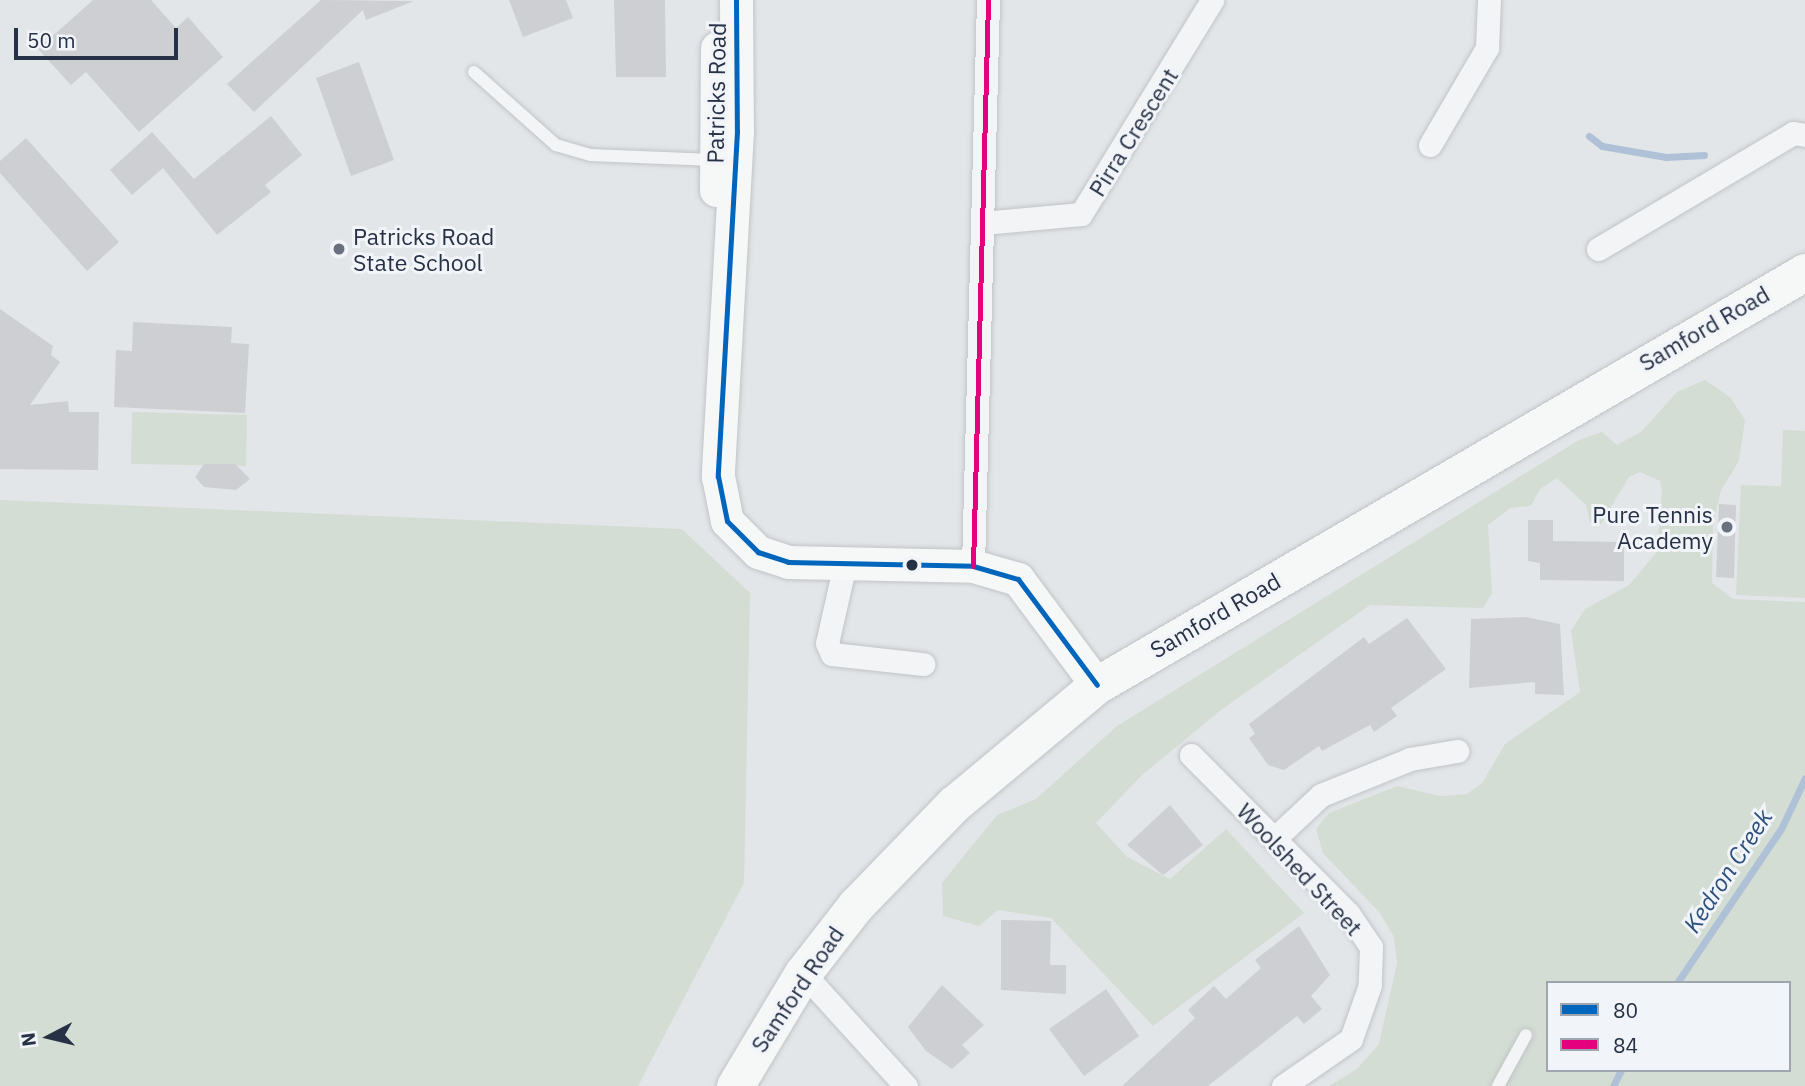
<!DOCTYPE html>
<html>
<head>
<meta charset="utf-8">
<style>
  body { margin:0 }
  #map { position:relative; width:1805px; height:1086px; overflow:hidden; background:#e3e6e9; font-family:"IBM Plex Sans",sans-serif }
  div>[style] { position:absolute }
  .green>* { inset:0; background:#d3ddd3 }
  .stream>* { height:7px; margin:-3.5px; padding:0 3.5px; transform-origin:3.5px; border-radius:3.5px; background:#aec1d7 }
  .building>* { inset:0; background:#cdcfd3 }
  .roads { filter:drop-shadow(0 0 2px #c1c4c7) drop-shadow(0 0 2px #c1c4c7) }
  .service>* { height:12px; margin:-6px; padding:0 6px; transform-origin:6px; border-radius:6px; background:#f3f4f5 }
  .minor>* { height:23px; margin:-11.5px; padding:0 11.5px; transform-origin:11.5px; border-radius:11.5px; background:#f3f4f5 }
  .secondary>* { height:33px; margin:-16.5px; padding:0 16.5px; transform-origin:16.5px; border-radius:16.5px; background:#f6f7f7 }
  .primary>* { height:37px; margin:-18.5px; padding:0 18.5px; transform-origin:18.5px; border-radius:18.5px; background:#f6f7f7 }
  .bus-1>* { height:5px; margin:-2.5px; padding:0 2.5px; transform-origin:2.5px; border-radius:2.5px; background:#0065bd }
  .bus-2>* { height:5px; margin:-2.5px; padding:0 2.5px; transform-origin:2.5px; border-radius:2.5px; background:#e5007d }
  .dots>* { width:19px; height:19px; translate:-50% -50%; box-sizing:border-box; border:4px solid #f1f4f8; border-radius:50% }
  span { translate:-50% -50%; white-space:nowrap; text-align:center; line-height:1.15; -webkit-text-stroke:6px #f1f4f8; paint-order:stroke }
  .street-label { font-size:23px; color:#273145 }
  .poi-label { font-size:23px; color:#273145 }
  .left { translate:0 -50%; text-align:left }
  .right { translate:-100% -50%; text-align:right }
  .water-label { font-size:24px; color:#2c4f7e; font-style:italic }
  .legend { position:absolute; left:1546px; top:981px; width:245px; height:91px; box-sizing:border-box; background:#f1f4f8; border:2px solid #a0a6b0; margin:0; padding:9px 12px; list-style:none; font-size:21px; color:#273145 }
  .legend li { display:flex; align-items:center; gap:14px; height:35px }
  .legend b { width:35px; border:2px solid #a0a6b0 }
  .north { position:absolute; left:14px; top:1002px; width:70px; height:70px; -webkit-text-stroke:5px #f1f4f8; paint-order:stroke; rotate:263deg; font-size:19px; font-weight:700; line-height:28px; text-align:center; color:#273145 }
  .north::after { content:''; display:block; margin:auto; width:24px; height:32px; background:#273145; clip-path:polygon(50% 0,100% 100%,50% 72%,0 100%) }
  .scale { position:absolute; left:14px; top:28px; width:164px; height:32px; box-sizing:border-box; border:4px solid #273145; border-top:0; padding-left:9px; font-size:21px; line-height:24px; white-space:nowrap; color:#273145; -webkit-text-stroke:5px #f1f4f8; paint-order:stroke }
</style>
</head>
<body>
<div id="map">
  <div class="green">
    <div style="clip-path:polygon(evenodd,1705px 380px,1730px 397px,1745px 420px,1739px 461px,1721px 490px,1713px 525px,1712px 583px,1733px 599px,1805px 602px,1805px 1086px,1329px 1086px,1357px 1069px,1379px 1044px,1397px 963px,1394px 937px,1380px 913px,1323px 853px,1316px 829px,1329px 813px,1397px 786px,1440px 796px,1467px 794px,1482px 783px,1505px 744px,1580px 692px,1571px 631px,1585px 609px,1629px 585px,1657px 552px,1662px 490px,1660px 481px,1640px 472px,1629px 477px,1601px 524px,1590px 522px,1586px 505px,1557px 478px,1540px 489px,1531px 506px,1510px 508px,1488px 525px,1492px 593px,1483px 608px,1370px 605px,1221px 710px,1142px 775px,1096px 823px,1127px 857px,1170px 879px,1226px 829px,1304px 913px,1153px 1026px,1051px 918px,998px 910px,979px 926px,943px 916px,942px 883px,997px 815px,1036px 799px,1117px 726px,1579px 440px,1602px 432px,1617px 445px,1641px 432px,1677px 392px,1705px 380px,1548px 983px,1789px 983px,1789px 1070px,1548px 1070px,1548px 983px)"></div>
    <div style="clip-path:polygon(132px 412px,247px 415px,246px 466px,131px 464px)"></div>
    <div style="clip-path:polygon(1783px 430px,1805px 431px,1805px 598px,1736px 595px,1741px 485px,1781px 486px)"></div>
    <div style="clip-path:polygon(0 500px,682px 529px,750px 593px,744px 883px,638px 1086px,0 1086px)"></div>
  </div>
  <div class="stream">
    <div style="left:1589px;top:136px;width:16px;rotate:38deg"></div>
    <div style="left:1602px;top:146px;width:65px;rotate:9.8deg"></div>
    <div style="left:1666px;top:157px;width:38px;rotate:-3deg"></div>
    <div style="left:1677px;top:983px;width:186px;rotate:-56deg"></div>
    <div style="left:1781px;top:829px;width:56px;rotate:-64.8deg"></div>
    <div style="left:1613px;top:1086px;width:18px;rotate:-63deg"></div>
  </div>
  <div class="building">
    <div style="clip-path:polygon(93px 0,151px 0,176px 28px,188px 17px,223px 57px,139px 132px,86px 72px,71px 85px,38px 49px)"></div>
    <div style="clip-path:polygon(321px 0,414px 1px,366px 20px,363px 10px,254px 112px,227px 84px)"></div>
    <div style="clip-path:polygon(509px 0,566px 0,573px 18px,523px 37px)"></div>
    <div style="clip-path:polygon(614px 0,665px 0,666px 77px,616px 77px)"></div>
    <div style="clip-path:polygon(359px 62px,394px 160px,351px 176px,316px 78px)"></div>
    <div style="clip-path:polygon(271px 116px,302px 155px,265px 185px,271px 192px,217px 235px,163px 168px,132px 195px,110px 170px,152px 132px,194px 179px)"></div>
    <div style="clip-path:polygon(26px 138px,119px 242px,87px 271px,0 173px,0 161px)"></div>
    <div style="clip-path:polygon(0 309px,53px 346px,51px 355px,60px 362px,30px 405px,68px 401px,69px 412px,99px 412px,98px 470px,0 469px)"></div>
    <div style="clip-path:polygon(133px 322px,232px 327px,231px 343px,249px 344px,245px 413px,114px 407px,116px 350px,132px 351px)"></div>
    <div style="clip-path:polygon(204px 464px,235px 464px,250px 479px,236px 490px,204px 487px,195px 477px)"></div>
    <div style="clip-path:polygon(1719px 504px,1736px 505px,1734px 578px,1716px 577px)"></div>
    <div style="clip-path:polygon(1528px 520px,1553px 520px,1553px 541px,1624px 542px,1624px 581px,1540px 580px,1540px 563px,1528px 561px)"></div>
    <div style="clip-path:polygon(1526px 617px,1560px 624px,1564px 695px,1535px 694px,1535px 682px,1469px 688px,1471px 619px)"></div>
    <div style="clip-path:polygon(1407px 618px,1446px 669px,1391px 708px,1397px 716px,1374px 732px,1370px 725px,1322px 751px,1319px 746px,1284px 770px,1268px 765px,1249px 738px,1255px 734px,1249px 724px,1364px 637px,1369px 644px)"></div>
    <div style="clip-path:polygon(1170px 805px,1203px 845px,1163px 875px,1127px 845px)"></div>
    <div style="clip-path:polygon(1001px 920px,1051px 921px,1050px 965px,1066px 965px,1066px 994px,1001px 990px)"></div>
    <div style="clip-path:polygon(1299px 926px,1330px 975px,1311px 996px,1322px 1009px,1304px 1024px,1297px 1016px,1208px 1086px,1122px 1086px,1195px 1018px,1188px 1010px,1214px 986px,1226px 999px,1261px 968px,1255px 960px)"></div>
    <div style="clip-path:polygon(942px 985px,984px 1025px,962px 1045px,970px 1053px,952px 1069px,926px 1051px,908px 1027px)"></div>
    <div style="clip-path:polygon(1106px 989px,1139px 1036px,1084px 1076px,1049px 1029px)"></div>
  </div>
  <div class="roads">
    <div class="service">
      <div style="left:474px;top:72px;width:110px;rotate:41.7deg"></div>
      <div style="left:556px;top:145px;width:35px;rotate:16deg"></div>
      <div style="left:590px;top:155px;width:123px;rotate:2.3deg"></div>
      <div style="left:1498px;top:1086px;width:58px;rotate:-61.2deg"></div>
    </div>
    <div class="minor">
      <div style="left:1430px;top:145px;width:113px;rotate:-59.6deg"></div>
      <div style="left:1487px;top:48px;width:48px;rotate:-87.6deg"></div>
      <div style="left:983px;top:223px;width:98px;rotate:-5.2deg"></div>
      <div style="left:1081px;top:214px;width:251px;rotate:-58.5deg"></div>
      <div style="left:1598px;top:249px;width:227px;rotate:-30.7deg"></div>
      <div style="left:1793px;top:133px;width:12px;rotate:9deg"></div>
      <div style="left:845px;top:564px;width:81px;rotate:102.8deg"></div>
      <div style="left:827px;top:643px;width:12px;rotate:66deg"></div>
      <div style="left:832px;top:654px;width:92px;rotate:6.3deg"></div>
      <div style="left:973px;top:566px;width:566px;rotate:-88.48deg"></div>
      <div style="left:1191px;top:755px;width:223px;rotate:45.2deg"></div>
      <div style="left:1348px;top:913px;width:41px;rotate:55.9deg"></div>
      <div style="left:1371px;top:947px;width:38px;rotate:92deg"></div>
      <div style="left:1370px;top:985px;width:57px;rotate:109.4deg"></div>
      <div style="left:1351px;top:1039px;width:83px;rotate:145.3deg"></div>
      <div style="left:1274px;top:839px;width:64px;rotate:-43.1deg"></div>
      <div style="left:1321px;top:795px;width:96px;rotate:-22deg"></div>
      <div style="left:1410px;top:759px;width:48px;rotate:-9.7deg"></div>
      <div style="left:803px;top:973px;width:153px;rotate:47.7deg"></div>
    </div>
    <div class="secondary">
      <div style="left:736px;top:0;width:131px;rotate:89.6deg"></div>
      <div style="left:737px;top:131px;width:346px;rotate:93.2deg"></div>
      <div style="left:718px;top:476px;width:46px;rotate:78.7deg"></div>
      <div style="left:727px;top:521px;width:44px;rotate:45deg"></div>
      <div style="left:758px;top:552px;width:32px;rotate:18deg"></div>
      <div style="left:788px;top:562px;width:185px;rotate:1.2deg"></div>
      <div style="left:973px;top:566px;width:47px;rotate:16.1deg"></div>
      <div style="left:1018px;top:579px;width:132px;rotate:53.3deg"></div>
      <div style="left:716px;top:190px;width:142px;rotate:-89.6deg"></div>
    </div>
    <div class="primary">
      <div style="left:735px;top:1086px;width:132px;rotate:-59deg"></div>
      <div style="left:803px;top:973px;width:86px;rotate:-52.1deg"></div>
      <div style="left:856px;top:905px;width:141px;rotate:-45.9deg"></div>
      <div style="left:954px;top:804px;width:186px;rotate:-39.8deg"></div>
      <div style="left:1097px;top:685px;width:820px;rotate:-30.26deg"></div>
    </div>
  </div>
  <div class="bus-1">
    <div style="left:736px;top:0;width:131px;rotate:89.6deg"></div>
    <div style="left:737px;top:131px;width:346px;rotate:93.2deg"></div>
    <div style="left:718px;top:476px;width:46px;rotate:78.7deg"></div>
    <div style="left:727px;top:521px;width:44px;rotate:45deg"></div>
    <div style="left:758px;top:552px;width:32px;rotate:18deg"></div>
    <div style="left:788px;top:562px;width:185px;rotate:1.2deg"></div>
    <div style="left:973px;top:566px;width:47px;rotate:16.1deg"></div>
    <div style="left:1018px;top:579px;width:132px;rotate:53.3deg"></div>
  </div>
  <div class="bus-2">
    <div style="left:973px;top:566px;width:566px;rotate:-88.48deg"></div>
  </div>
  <div class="dots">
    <div style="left:339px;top:249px;background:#69707e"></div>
    <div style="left:1727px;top:527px;background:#69707e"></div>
    <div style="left:912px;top:565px;background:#273145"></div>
  </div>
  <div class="street-label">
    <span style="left:716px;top:93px;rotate:-89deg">Patricks Road</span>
    <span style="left:1133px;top:132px;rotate:-58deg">Pirra Crescent</span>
    <span style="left:1704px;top:328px;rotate:-30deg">Samford Road</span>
    <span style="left:1215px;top:615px;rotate:-30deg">Samford Road</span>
    <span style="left:1300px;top:869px;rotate:47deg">Woolshed Street</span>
    <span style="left:797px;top:989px;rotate:-56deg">Samford Road</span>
  </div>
  <div class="poi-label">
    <span class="left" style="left:353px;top:249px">Patricks Road<br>State School</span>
    <span class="right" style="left:1713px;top:527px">Pure Tennis<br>Academy</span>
  </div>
  <div class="water-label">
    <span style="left:1728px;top:871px;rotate:-57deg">Kedron Creek</span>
  </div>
  <ul class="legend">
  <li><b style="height:9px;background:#0065bd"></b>80</li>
  <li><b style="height:9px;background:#e5007d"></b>84</li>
  </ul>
  <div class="north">N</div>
  <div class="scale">50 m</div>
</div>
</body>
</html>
